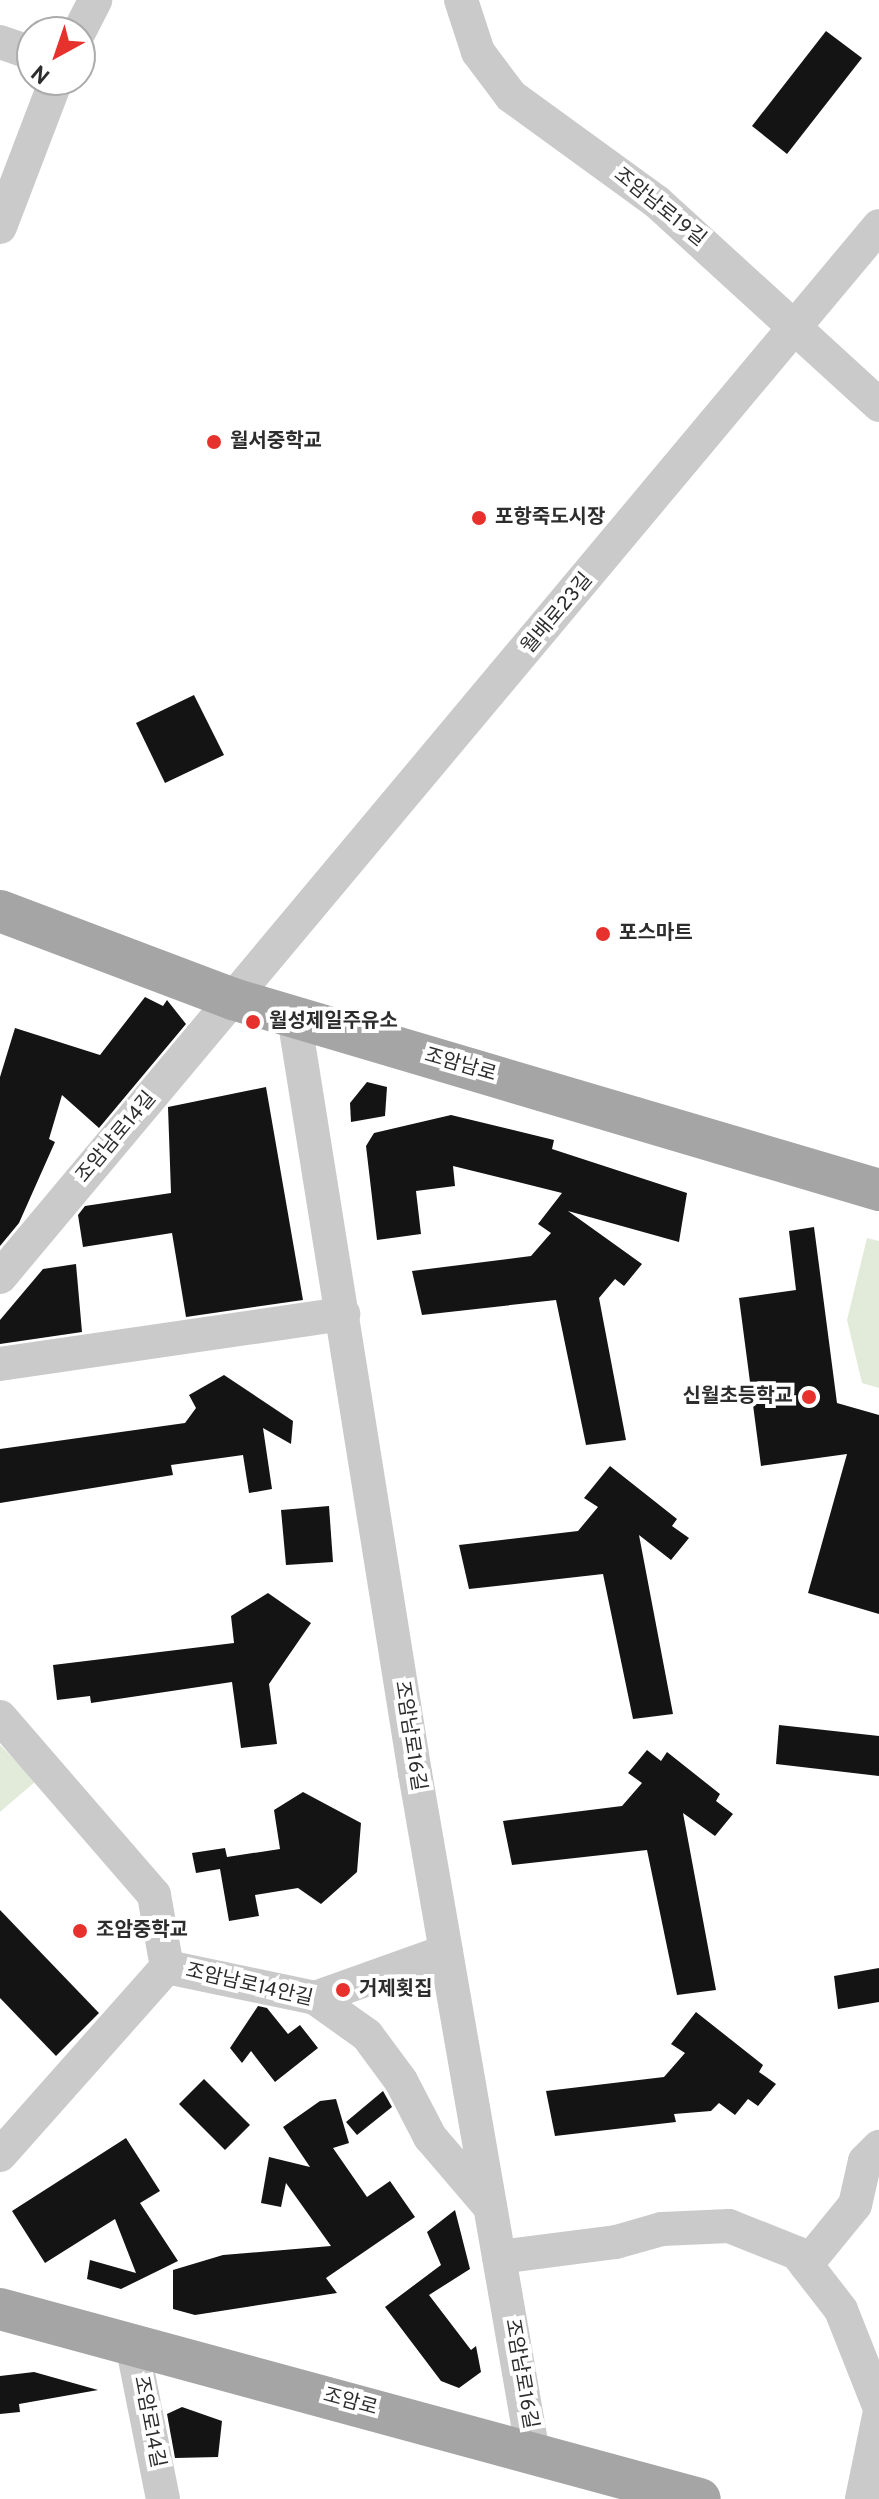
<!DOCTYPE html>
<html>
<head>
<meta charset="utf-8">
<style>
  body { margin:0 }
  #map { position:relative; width:879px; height:2499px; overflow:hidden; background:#fff; font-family:Overpass,"Noto Sans KR",sans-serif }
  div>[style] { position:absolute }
  .green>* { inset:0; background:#e2ebda }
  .building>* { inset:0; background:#141414 }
  .minor>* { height:34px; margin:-17px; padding:0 17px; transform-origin:17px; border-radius:17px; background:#cacaca }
  .major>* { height:42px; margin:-21px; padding:0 21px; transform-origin:21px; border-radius:21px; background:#a5a5a5 }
  .dots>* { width:22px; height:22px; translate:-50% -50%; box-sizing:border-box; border:4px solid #fff; border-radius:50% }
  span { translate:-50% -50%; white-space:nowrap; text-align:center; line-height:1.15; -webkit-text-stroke:8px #fff; paint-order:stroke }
  .street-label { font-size:20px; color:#2d2d2d }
  .poi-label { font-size:20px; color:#2d2d2d; font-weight:700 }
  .left { translate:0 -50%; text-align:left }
  .right { translate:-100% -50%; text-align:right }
  .north { position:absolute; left:16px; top:16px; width:80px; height:80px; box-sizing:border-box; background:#fff; border:2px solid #ababab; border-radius:50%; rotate:220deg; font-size:22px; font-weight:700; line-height:32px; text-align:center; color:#2d2d2d }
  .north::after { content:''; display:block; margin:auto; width:28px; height:36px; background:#e7312d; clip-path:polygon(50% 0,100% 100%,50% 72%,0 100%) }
</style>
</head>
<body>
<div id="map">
  <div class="green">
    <div style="clip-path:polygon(867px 1238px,879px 1241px,879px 1388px,862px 1383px,847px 1320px)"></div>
    <div style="clip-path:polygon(0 1745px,36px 1781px,0 1812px)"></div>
  </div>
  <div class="building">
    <div style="clip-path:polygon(826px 31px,862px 58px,787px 154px,752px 126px)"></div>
    <div style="clip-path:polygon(194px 695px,224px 755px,165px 783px,136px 723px)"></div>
    <div style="clip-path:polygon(145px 997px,163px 1006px,167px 1000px,186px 1024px,99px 1128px,62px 1095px,49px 1139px,55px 1142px,19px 1223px,0 1246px,0 1077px,15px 1028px,100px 1055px)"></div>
    <div style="clip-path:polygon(367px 1082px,387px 1087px,385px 1116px,351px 1122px,350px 1103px)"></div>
    <div style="clip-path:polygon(266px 1087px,303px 1300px,186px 1317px,172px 1233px,83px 1247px,78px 1215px,85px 1206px,171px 1193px,168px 1107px)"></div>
    <div style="clip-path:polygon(451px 1115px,554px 1140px,552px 1149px,687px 1193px,679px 1242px,568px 1211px,642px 1264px,624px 1286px,615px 1279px,599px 1298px,626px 1440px,586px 1445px,556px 1300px,422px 1315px,412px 1271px,531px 1256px,551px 1233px,538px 1224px,562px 1193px,453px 1166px,455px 1186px,416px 1191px,421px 1234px,377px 1240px,366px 1146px,374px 1133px)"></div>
    <div style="clip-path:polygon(814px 1227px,837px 1403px,879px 1415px,879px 1614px,808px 1593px,847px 1454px,761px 1466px,739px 1298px,796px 1290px,789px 1231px)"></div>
    <div style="clip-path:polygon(76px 1264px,82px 1332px,0 1344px,0 1320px,43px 1269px)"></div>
    <div style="clip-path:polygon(224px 1375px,293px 1421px,291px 1444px,263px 1428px,272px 1489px,249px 1493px,243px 1455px,171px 1465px,173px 1475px,0 1503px,0 1449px,185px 1423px,196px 1408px,189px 1395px)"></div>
    <div style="clip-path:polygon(610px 1466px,677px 1519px,672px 1526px,689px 1538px,671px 1560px,639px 1535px,673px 1714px,633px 1719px,603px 1574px,469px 1589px,459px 1545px,578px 1531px,598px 1507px,584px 1498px)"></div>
    <div style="clip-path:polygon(329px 1506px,333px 1562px,286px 1565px,281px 1510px)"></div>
    <div style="clip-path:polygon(268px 1593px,311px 1623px,269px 1684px,277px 1744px,241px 1748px,232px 1682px,91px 1703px,90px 1696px,57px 1700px,53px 1665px,234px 1643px,231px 1616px)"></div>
    <div style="clip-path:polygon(779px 1725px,879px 1736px,879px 1776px,776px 1764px)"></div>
    <div style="clip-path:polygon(647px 1750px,661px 1761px,667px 1752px,720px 1794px,716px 1801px,733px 1814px,715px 1836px,683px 1813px,716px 1990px,677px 1995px,647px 1850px,512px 1865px,503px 1821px,622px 1806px,642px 1783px,628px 1773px)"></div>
    <div style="clip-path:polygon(303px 1792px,361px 1823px,357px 1872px,321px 1904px,298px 1888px,255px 1895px,259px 1916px,229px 1921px,220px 1869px,196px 1873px,192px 1853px,225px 1848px,227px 1857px,280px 1849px,274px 1810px)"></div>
    <div style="clip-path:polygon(0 1910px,99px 2013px,56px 2056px,0 1998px)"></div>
    <div style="clip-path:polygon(879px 1968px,879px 2002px,838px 2009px,834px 1976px)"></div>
    <div style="clip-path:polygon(258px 2006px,267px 2008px,288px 2034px,300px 2025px,318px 2048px,275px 2082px,251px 2051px,242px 2063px,230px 2048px)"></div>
    <div style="clip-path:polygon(696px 2012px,763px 2065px,759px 2072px,776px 2084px,758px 2106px,748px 2099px,735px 2115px,719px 2103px,711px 2111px,674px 2114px,676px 2122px,555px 2136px,546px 2091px,664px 2077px,685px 2053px,671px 2044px)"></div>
    <div style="clip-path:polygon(204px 2079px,250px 2125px,225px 2150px,179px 2104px)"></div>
    <div style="clip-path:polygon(383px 2091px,392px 2107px,357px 2135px,346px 2122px)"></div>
    <div style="clip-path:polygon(336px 2099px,349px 2143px,333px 2148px,367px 2197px,390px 2181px,415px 2217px,326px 2278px,337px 2293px,195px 2315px,173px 2309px,173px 2270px,223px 2255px,331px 2246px,286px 2183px,281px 2207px,261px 2203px,269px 2157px,310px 2167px,283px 2127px,320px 2101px)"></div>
    <div style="clip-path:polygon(126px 2138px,160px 2191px,140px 2203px,178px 2261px,121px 2289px,87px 2279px,90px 2260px,136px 2273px,115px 2219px,45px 2263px,12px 2211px)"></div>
    <div style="clip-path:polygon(455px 2210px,470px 2269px,429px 2295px,471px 2350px,476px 2346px,481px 2372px,459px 2388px,441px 2381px,385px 2307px,441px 2265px,427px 2232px)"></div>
    <div style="clip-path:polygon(34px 2372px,98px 2390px,19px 2404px,20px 2412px,0 2414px,0 2376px)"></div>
    <div style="clip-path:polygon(182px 2407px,222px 2421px,218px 2457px,175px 2458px,167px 2414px)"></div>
  </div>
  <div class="minor">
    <div style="left:461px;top:0;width:55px;rotate:71.9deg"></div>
    <div style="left:478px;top:52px;width:55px;rotate:53.1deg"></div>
    <div style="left:511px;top:96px;width:180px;rotate:36deg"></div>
    <div style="left:657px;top:202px;width:301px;rotate:42.4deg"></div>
    <div style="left:79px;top:32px;width:36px;rotate:-63deg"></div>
    <div style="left:0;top:42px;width:34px;rotate:19deg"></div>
    <div style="left:0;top:227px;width:157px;rotate:-69.1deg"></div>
    <div style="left:294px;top:1017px;width:766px;rotate:80.91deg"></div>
    <div style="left:415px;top:1773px;width:690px;rotate:80.16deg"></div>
    <div style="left:0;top:1277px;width:1370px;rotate:-50.09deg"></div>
    <div style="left:0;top:1364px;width:347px;rotate:-8.3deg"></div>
    <div style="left:0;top:1717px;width:235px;rotate:49.1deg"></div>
    <div style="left:154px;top:1895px;width:73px;rotate:79.8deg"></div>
    <div style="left:167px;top:1967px;width:151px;rotate:11.8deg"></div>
    <div style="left:315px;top:1998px;width:64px;rotate:35.4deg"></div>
    <div style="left:367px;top:2035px;width:57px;rotate:53.5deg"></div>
    <div style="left:401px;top:2081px;width:63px;rotate:62.6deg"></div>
    <div style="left:430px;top:2137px;width:92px;rotate:49.4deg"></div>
    <div style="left:315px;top:1998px;width:139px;rotate:-19.7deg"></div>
    <div style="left:0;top:2155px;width:251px;rotate:-48.4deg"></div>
    <div style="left:499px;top:2257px;width:118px;rotate:-7.3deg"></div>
    <div style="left:616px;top:2242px;width:48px;rotate:-15.8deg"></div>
    <div style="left:662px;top:2229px;width:67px;rotate:-2.6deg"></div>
    <div style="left:729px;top:2226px;width:73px;rotate:21.7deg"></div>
    <div style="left:797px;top:2253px;width:72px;rotate:52.3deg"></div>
    <div style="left:841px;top:2310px;width:103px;rotate:68.4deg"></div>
    <div style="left:806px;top:2265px;width:77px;rotate:-50.8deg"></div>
    <div style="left:855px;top:2205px;width:45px;rotate:-77.2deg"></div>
    <div style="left:865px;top:2161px;width:20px;rotate:-45deg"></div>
    <div style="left:132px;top:2344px;width:158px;rotate:78.7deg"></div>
    <div style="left:862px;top:2499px;width:85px;rotate:-78.4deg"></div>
  </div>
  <div class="major">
    <div style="left:0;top:911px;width:249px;rotate:20.7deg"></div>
    <div style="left:233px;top:999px;width:674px;rotate:16.47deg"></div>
    <div style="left:0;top:2309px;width:725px;rotate:15.19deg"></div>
  </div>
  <div class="dots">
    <div style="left:214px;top:442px;background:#e7312d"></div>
    <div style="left:479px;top:518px;background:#e7312d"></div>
    <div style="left:603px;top:934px;background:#e7312d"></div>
    <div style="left:253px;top:1022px;background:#e7312d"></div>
    <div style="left:809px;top:1397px;background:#e7312d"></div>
    <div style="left:80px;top:1931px;background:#e7312d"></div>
    <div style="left:343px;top:1990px;background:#e7312d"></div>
  </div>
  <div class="street-label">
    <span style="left:659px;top:208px;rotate:39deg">조암남로19길</span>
    <span style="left:558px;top:614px;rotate:-50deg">월배로23길</span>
    <span style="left:460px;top:1066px;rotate:16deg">조암남로</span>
    <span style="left:117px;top:1138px;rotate:-50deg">조암남로14길</span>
    <span style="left:409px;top:1736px;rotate:81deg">조암남로16길</span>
    <span style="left:249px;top:1986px;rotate:13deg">조암남로14안길</span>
    <span style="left:520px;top:2374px;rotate:80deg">조암남로16길</span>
    <span style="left:350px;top:2403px;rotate:15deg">조암로</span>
    <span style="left:148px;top:2422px;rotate:79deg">조암로14길</span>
  </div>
  <div class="poi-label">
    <span class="left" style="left:230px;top:442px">월서중학교</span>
    <span class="left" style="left:495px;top:518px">포항죽도시장</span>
    <span class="left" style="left:619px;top:934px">포스마트</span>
    <span class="left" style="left:269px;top:1022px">월성제일주유소</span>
    <span class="right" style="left:793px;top:1397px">신월초등학교</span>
    <span class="left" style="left:96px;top:1931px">조암중학교</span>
    <span class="left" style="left:359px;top:1990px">거제횟집</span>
  </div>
  <div class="north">N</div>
</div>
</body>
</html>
